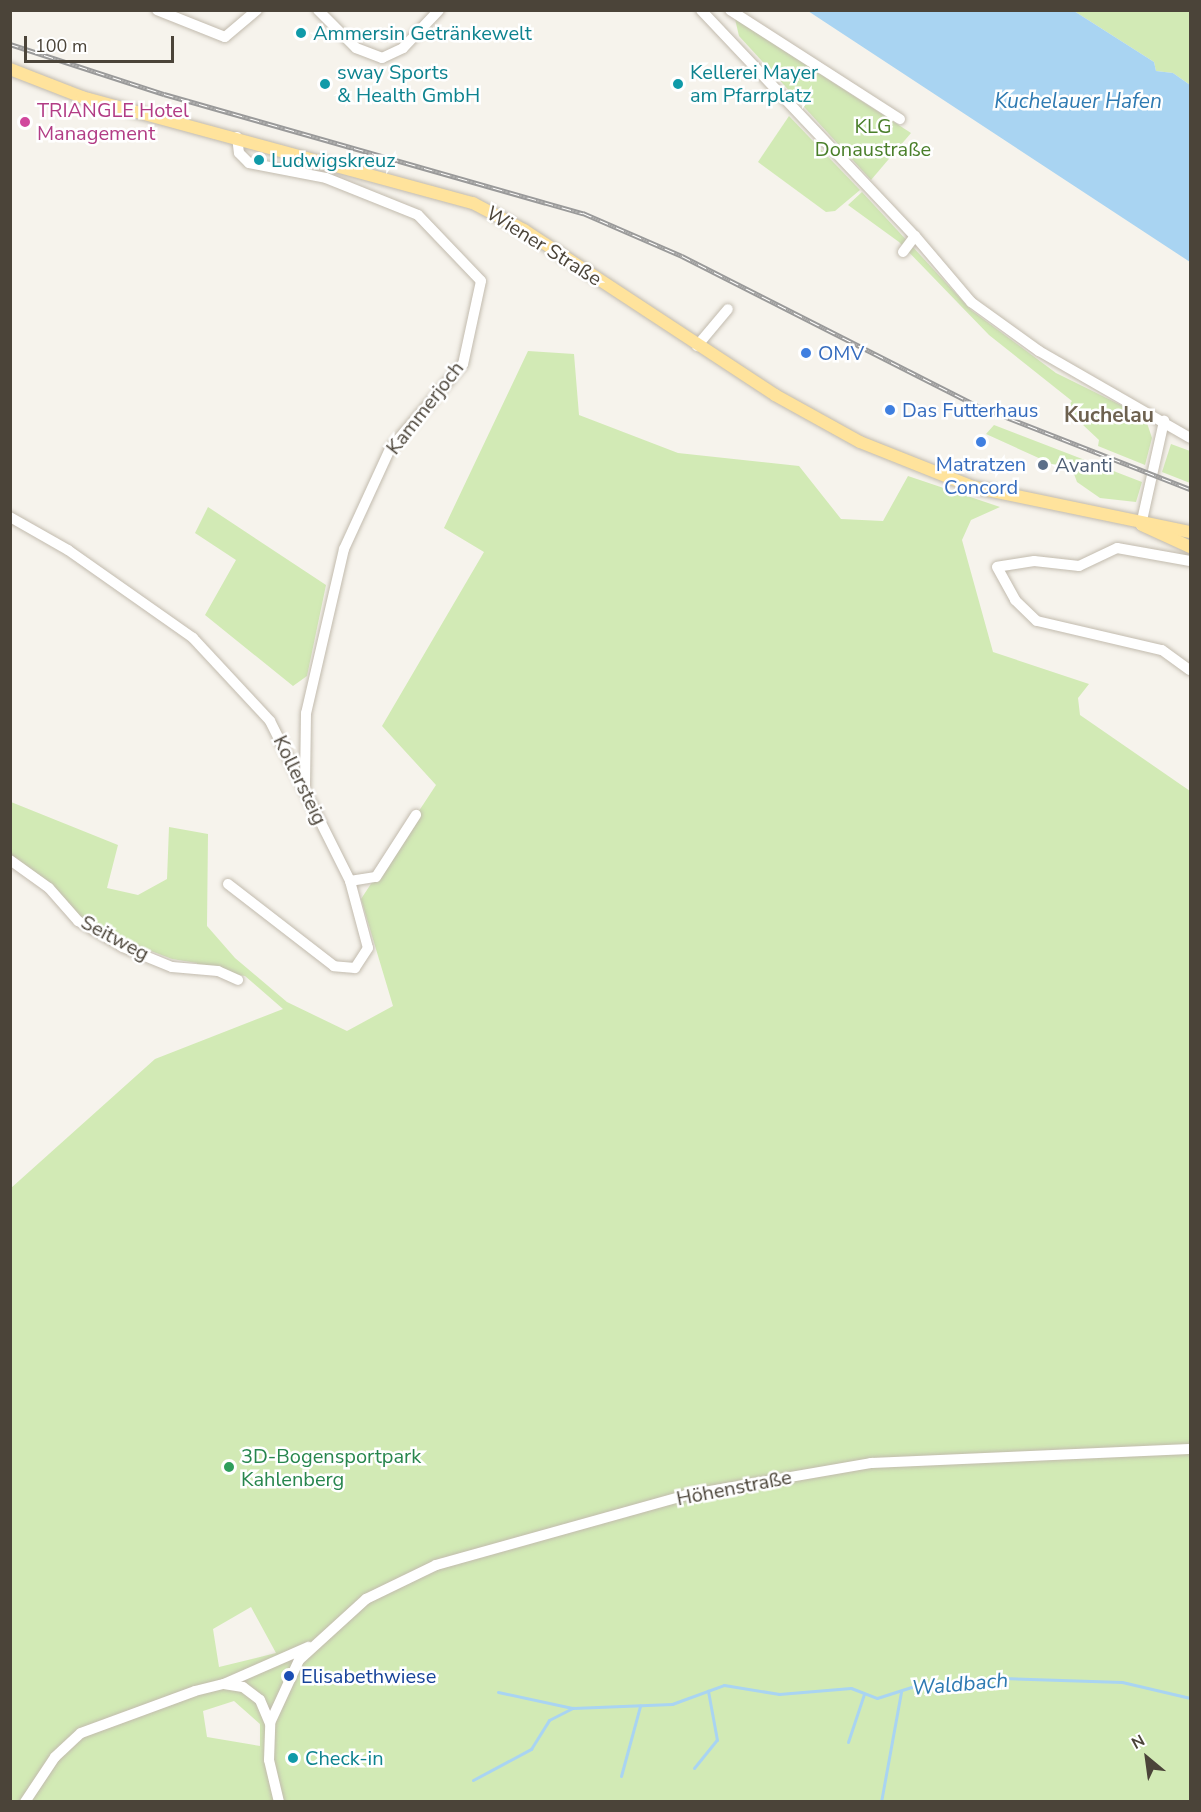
<!DOCTYPE html>
<html>
<head>
<meta charset="utf-8">
<style>
  body { margin:0 }
  #map { position:relative; width:1201px; height:1812px; overflow:hidden; background:#f6f3ec; font-family:"Nunito Sans",sans-serif }
  div>[style] { position:absolute }
  .green>* { inset:0; background:#d2eab5 }
  .water>* { inset:0; background:#a9d4f2 }
  .stream>* { height:3px; margin:-1.5px; padding:0 1.5px; transform-origin:1.5px; border-radius:1.5px; background:#a9d4f2 }
  .roads { filter:drop-shadow(0 0 2px #c2bbae) drop-shadow(0 0 2px #c2bbae) }
  .minor>* { height:10px; margin:-5px; padding:0 5px; transform-origin:5px; border-radius:5px; background:#fff }
  .major>* { height:12px; margin:-6px; padding:0 6px; transform-origin:6px; border-radius:6px; background:#ffe39c }
  .rail>* { height:5px; margin-top:-2.5px; transform-origin:0; background:repeating-linear-gradient(90deg,#fff 0 9px,#9a9a9a 0 18px); box-sizing:border-box; border-block:2px solid #9a9a9a }
  .dots>* { width:16px; height:16px; translate:-50% -50%; box-sizing:border-box; border:3px solid #fff; border-radius:50% }
  span { translate:-50% -50%; white-space:nowrap; text-align:center; line-height:1.15; -webkit-text-stroke:5px #fff; paint-order:stroke }
  .culture-label { font-size:20px; color:#0d838f }
  .left { translate:0 -50%; text-align:left }
  .hotel-label { font-size:20px; color:#b23c85 }
  .park-label { font-size:20px; color:#4a7f2a }
  .street-label { font-size:20px; color:#4b4439 }
  .shop-label { font-size:20px; color:#366cbe }
  .service-label { font-size:20px; color:#4e5e75 }
  .leisure-label { font-size:20px; color:#27864d }
  .transit-label { font-size:20px; color:#164399 }
  .water-label { font-size:21px; color:#2e7ab2; font-style:italic }
  .neighbourhood-label { font-size:21px; color:#6e6250; font-weight:700 }
  .frame { position:absolute; inset:0; border:12px solid #4b4439; pointer-events:none }
  .north { position:absolute; left:1117px; top:1728px; width:60px; height:60px; -webkit-text-stroke:4px #fff; paint-order:stroke; rotate:331deg; font-size:16px; font-weight:700; line-height:24px; text-align:center; color:#4b4439 }
  .north::after { content:''; display:block; margin:auto; width:21px; height:27px; background:#4b4439; clip-path:polygon(50% 0,100% 100%,50% 72%,0 100%) }
  .scale { position:absolute; left:24px; top:36px; width:150px; height:27px; box-sizing:border-box; border:3px solid #4b4439; border-top:0; padding-left:8px; font-size:18px; line-height:21px; white-space:nowrap; color:#4b4439; -webkit-text-stroke:4px #fff; paint-order:stroke }
</style>
</head>
<body>
<div id="map">
  <div class="green">
    <div style="clip-path:polygon(1074px 11px,1190px 11px,1190px 85px,1173px 73px,1156px 71px,1154px 62px)"></div>
    <div style="clip-path:polygon(735px 19px,911px 133px,871px 180px,739px 36px)"></div>
    <div style="clip-path:polygon(789px 116px,860px 190px,835px 211px,826px 212px,758px 162px)"></div>
    <div style="clip-path:polygon(862px 192px,971px 310px,1056px 373px,1145px 417px,1152px 438px,1145px 465px,1098px 446px,1099px 440px,1066px 409px,1072px 401px,989px 335px,899px 242px,848px 205px)"></div>
    <div style="clip-path:polygon(evenodd,528px 351px,574px 354px,579px 415px,678px 453px,799px 466px,841px 519px,883px 521px,908px 476px,1000px 507px,971px 520px,962px 540px,993px 652px,1089px 684px,1078px 698px,1080px 715px,1190px 791px,1190px 1801px,11px 1801px,11px 1188px,155px 1059px,283px 1009px,245px 976px,197px 968px,197px 963px,172px 959px,80px 924px,53px 893px,11px 861px,11px 802px,118px 845px,107px 888px,138px 895px,167px 879px,169px 827px,208px 834px,207px 926px,235px 958px,287px 1002px,347px 1031px,393px 1006px,361px 899px,436px 785px,382px 726px,484px 552px,444px 528px,528px 351px,251px 1607px,276px 1653px,219px 1667px,213px 1629px,251px 1607px,528px 351px,234px 1701px,260px 1724px,260px 1746px,207px 1737px,203px 1711px,234px 1701px)"></div>
    <div style="clip-path:polygon(994px 425px,1142px 482px,1136px 502px,1100px 498px,1077px 482px,1074px 474px,986px 434px)"></div>
    <div style="clip-path:polygon(1171px 444px,1190px 451px,1190px 483px,1162px 472px)"></div>
    <div style="clip-path:polygon(208px 507px,326px 585px,307px 676px,293px 686px,205px 615px,236px 560px,195px 533px)"></div>
  </div>
  <div class="water">
    <div style="clip-path:polygon(808px 11px,1074px 11px,1154px 62px,1156px 71px,1173px 73px,1190px 85px,1190px 262px)"></div>
  </div>
  <div class="stream">
    <div style="left:498px;top:1692px;width:76px;rotate:12.2deg"></div>
    <div style="left:848px;top:1742px;width:51px;rotate:-71.6deg"></div>
    <div style="left:694px;top:1768px;width:36px;rotate:-51deg"></div>
    <div style="left:717px;top:1740px;width:50px;rotate:-100.4deg"></div>
    <div style="left:621px;top:1776px;width:73px;rotate:-74.8deg"></div>
    <div style="left:473px;top:1780px;width:66px;rotate:-28.1deg"></div>
    <div style="left:531px;top:1749px;width:34px;rotate:-58deg"></div>
    <div style="left:549px;top:1720px;width:27px;rotate:-27deg"></div>
    <div style="left:573px;top:1708px;width:99px;rotate:-2.3deg"></div>
    <div style="left:672px;top:1704px;width:55px;rotate:-20.1deg"></div>
    <div style="left:724px;top:1685px;width:56px;rotate:9.3deg"></div>
    <div style="left:779px;top:1694px;width:72px;rotate:-4.8deg"></div>
    <div style="left:851px;top:1688px;width:28px;rotate:21deg"></div>
    <div style="left:877px;top:1698px;width:46px;rotate:-17.7deg"></div>
    <div style="left:921px;top:1684px;width:44px;rotate:1.3deg"></div>
    <div style="left:965px;top:1685px;width:38px;rotate:-11deg"></div>
    <div style="left:1002px;top:1678px;width:120px;rotate:1.9deg"></div>
    <div style="left:1122px;top:1682px;width:70px;rotate:13.2deg"></div>
    <div style="left:881px;top:1802px;width:112px;rotate:-79.7deg"></div>
  </div>
  <div class="roads">
    <div class="minor">
      <div style="left:157px;top:10px;width:73px;rotate:21.7deg"></div>
      <div style="left:225px;top:37px;width:42px;rotate:-40.2deg"></div>
      <div style="left:318px;top:10px;width:54px;rotate:45deg"></div>
      <div style="left:356px;top:48px;width:28px;rotate:21deg"></div>
      <div style="left:382px;top:58px;width:23px;rotate:-25deg"></div>
      <div style="left:403px;top:48px;width:52px;rotate:-46.5deg"></div>
      <div style="left:701px;top:10px;width:311px;rotate:46.6deg"></div>
      <div style="left:915px;top:236px;width:87px;rotate:49.7deg"></div>
      <div style="left:971px;top:302px;width:84px;rotate:35.8deg"></div>
      <div style="left:1039px;top:351px;width:174px;rotate:29.9deg"></div>
      <div style="left:730px;top:10px;width:202px;rotate:32.7deg"></div>
      <div style="left:237px;top:137px;width:16px;rotate:83deg"></div>
      <div style="left:239px;top:153px;width:14px;rotate:45deg"></div>
      <div style="left:249px;top:163px;width:78px;rotate:11deg"></div>
      <div style="left:326px;top:178px;width:99px;rotate:21.9deg"></div>
      <div style="left:418px;top:215px;width:91px;rotate:46.3deg"></div>
      <div style="left:481px;top:281px;width:85px;rotate:102.2deg"></div>
      <div style="left:463px;top:364px;width:112px;rotate:130.7deg"></div>
      <div style="left:390px;top:449px;width:110px;rotate:114.7deg"></div>
      <div style="left:344px;top:549px;width:168px;rotate:103deg"></div>
      <div style="left:306px;top:713px;width:75px;rotate:90.8deg"></div>
      <div style="left:903px;top:252px;width:20px;rotate:-53deg"></div>
      <div style="left:697px;top:346px;width:48px;rotate:-50deg"></div>
      <div style="left:10px;top:517px;width:67px;rotate:29.6deg"></div>
      <div style="left:68px;top:550px;width:153px;rotate:35.1deg"></div>
      <div style="left:193px;top:638px;width:113px;rotate:47.1deg"></div>
      <div style="left:270px;top:721px;width:179px;rotate:63.4deg"></div>
      <div style="left:350px;top:881px;width:69px;rotate:75deg"></div>
      <div style="left:368px;top:948px;width:24px;rotate:123deg"></div>
      <div style="left:355px;top:968px;width:21px;rotate:-175deg"></div>
      <div style="left:334px;top:966px;width:134px;rotate:-142.3deg"></div>
      <div style="left:1141px;top:525px;width:107px;rotate:-77.5deg"></div>
      <div style="left:1190px;top:561px;width:74px;rotate:-169.9deg"></div>
      <div style="left:1117px;top:548px;width:42px;rotate:154.7deg"></div>
      <div style="left:1079px;top:566px;width:45px;rotate:-173.7deg"></div>
      <div style="left:1034px;top:561px;width:37px;rotate:171deg"></div>
      <div style="left:997px;top:567px;width:38px;rotate:61deg"></div>
      <div style="left:1015px;top:600px;width:30px;rotate:44deg"></div>
      <div style="left:1037px;top:621px;width:128px;rotate:13.1deg"></div>
      <div style="left:1162px;top:650px;width:34px;rotate:36deg"></div>
      <div style="left:10px;top:860px;width:48px;rotate:35.7deg"></div>
      <div style="left:49px;top:888px;width:44px;rotate:48.7deg"></div>
      <div style="left:78px;top:921px;width:52px;rotate:30deg"></div>
      <div style="left:123px;top:947px;width:53px;rotate:22.2deg"></div>
      <div style="left:172px;top:967px;width:46px;rotate:5deg"></div>
      <div style="left:218px;top:971px;width:22px;rotate:24deg"></div>
      <div style="left:350px;top:881px;width:26px;rotate:-9deg"></div>
      <div style="left:376px;top:877px;width:74px;rotate:-57.2deg"></div>
      <div style="left:226px;top:1683px;width:90px;rotate:-23.7deg"></div>
      <div style="left:25px;top:1802px;width:54px;rotate:-56.3deg"></div>
      <div style="left:55px;top:1757px;width:35px;rotate:-43deg"></div>
      <div style="left:81px;top:1733px;width:121px;rotate:-20.2deg"></div>
      <div style="left:195px;top:1691px;width:30px;rotate:-14deg"></div>
      <div style="left:224px;top:1684px;width:19px;rotate:9deg"></div>
      <div style="left:243px;top:1687px;width:21px;rotate:37deg"></div>
      <div style="left:260px;top:1700px;width:25px;rotate:67deg"></div>
      <div style="left:279px;top:1802px;width:43px;rotate:-103.4deg"></div>
      <div style="left:269px;top:1760px;width:37px;rotate:-88deg"></div>
      <div style="left:270px;top:1723px;width:69px;rotate:-65.3deg"></div>
      <div style="left:299px;top:1660px;width:91px;rotate:-42.3deg"></div>
      <div style="left:366px;top:1599px;width:78px;rotate:-25.9deg"></div>
      <div style="left:436px;top:1565px;width:260px;rotate:-15.6deg"></div>
      <div style="left:686px;top:1495px;width:188px;rotate:-9.8deg"></div>
      <div style="left:871px;top:1463px;width:319px;rotate:-2.5deg"></div>
    </div>
    <div class="major">
      <div style="left:10px;top:69px;width:77px;rotate:21.3deg"></div>
      <div style="left:82px;top:97px;width:405px;rotate:15.2deg"></div>
      <div style="left:473px;top:203px;width:58px;rotate:27.9deg"></div>
      <div style="left:524px;top:230px;width:300px;rotate:33.3deg"></div>
      <div style="left:775px;top:395px;width:97px;rotate:28.9deg"></div>
      <div style="left:860px;top:442px;width:122px;rotate:21.7deg"></div>
      <div style="left:973px;top:487px;width:222px;rotate:11.7deg"></div>
      <div style="left:1142px;top:525px;width:53px;rotate:24.6deg"></div>
    </div>
  </div>
  <div class="rail">
    <div style="left:10px;top:44px;width:162px;rotate:18deg"></div>
    <div style="left:164px;top:94px;width:436px;rotate:15.9deg"></div>
    <div style="left:583px;top:213px;width:108px;rotate:23.5deg"></div>
    <div style="left:682px;top:256px;width:332px;rotate:26.9deg"></div>
    <div style="left:978px;top:406px;width:228px;rotate:21.4deg"></div>
  </div>
  <div class="dots">
    <div style="left:301px;top:33px;background:#0f9aa8"></div>
    <div style="left:325px;top:84px;background:#0f9aa8"></div>
    <div style="left:678px;top:84px;background:#0f9aa8"></div>
    <div style="left:25px;top:122px;background:#d1479c"></div>
    <div style="left:259px;top:160px;background:#0f9aa8"></div>
    <div style="left:806px;top:353px;background:#3f7fe0"></div>
    <div style="left:890px;top:410px;background:#3f7fe0"></div>
    <div style="left:981px;top:442px;background:#3f7fe0"></div>
    <div style="left:1043px;top:465px;background:#5c6f8a"></div>
    <div style="left:229px;top:1467px;background:#2e9e5b"></div>
    <div style="left:289px;top:1676px;background:#1a4fb4"></div>
    <div style="left:293px;top:1758px;background:#0f9aa8"></div>
  </div>
  <div class="culture-label">
    <span class="left" style="left:313px;top:33px">Ammersin Getränkewelt</span>
    <span class="left" style="left:337px;top:84px">sway Sports<br>&amp; Health GmbH</span>
    <span class="left" style="left:690px;top:84px">Kellerei Mayer<br>am Pfarrplatz</span>
    <span class="left" style="left:271px;top:160px">Ludwigskreuz</span>
    <span class="left" style="left:305px;top:1758px">Check-in</span>
  </div>
  <div class="hotel-label">
    <span class="left" style="left:37px;top:122px">TRIANGLE Hotel<br>Management</span>
  </div>
  <div class="park-label">
    <span style="left:873px;top:138px">KLG<br>Donaustraße</span>
  </div>
  <div class="street-label">
    <span style="left:544px;top:246px;rotate:32deg">Wiener Straße</span>
    <span style="left:425px;top:408px;rotate:-52deg">Kammerjoch</span>
    <span style="left:300px;top:780px;rotate:64deg">Kollersteig</span>
    <span style="left:115px;top:938px;rotate:28deg">Seitweg</span>
    <span style="left:734px;top:1488px;rotate:-11deg">Höhenstraße</span>
  </div>
  <div class="shop-label">
    <span class="left" style="left:818px;top:353px">OMV</span>
    <span class="left" style="left:902px;top:410px">Das Futterhaus</span>
    <span style="left:981px;top:476px">Matratzen<br>Concord</span>
  </div>
  <div class="service-label">
    <span class="left" style="left:1055px;top:465px">Avanti</span>
  </div>
  <div class="leisure-label">
    <span class="left" style="left:241px;top:1468px">3D-Bogensportpark<br>Kahlenberg</span>
  </div>
  <div class="transit-label">
    <span class="left" style="left:301px;top:1676px">Elisabethwiese</span>
  </div>
  <div class="water-label">
    <span style="left:1078px;top:101px">Kuchelauer Hafen</span>
    <span style="left:960px;top:1684px;rotate:-5deg">Waldbach</span>
  </div>
  <div class="neighbourhood-label">
    <span style="left:1109px;top:415px">Kuchelau</span>
  </div>
  <div class="frame"></div>
  <div class="north">N</div>
  <div class="scale">100 m</div>
</div>
</body>
</html>
